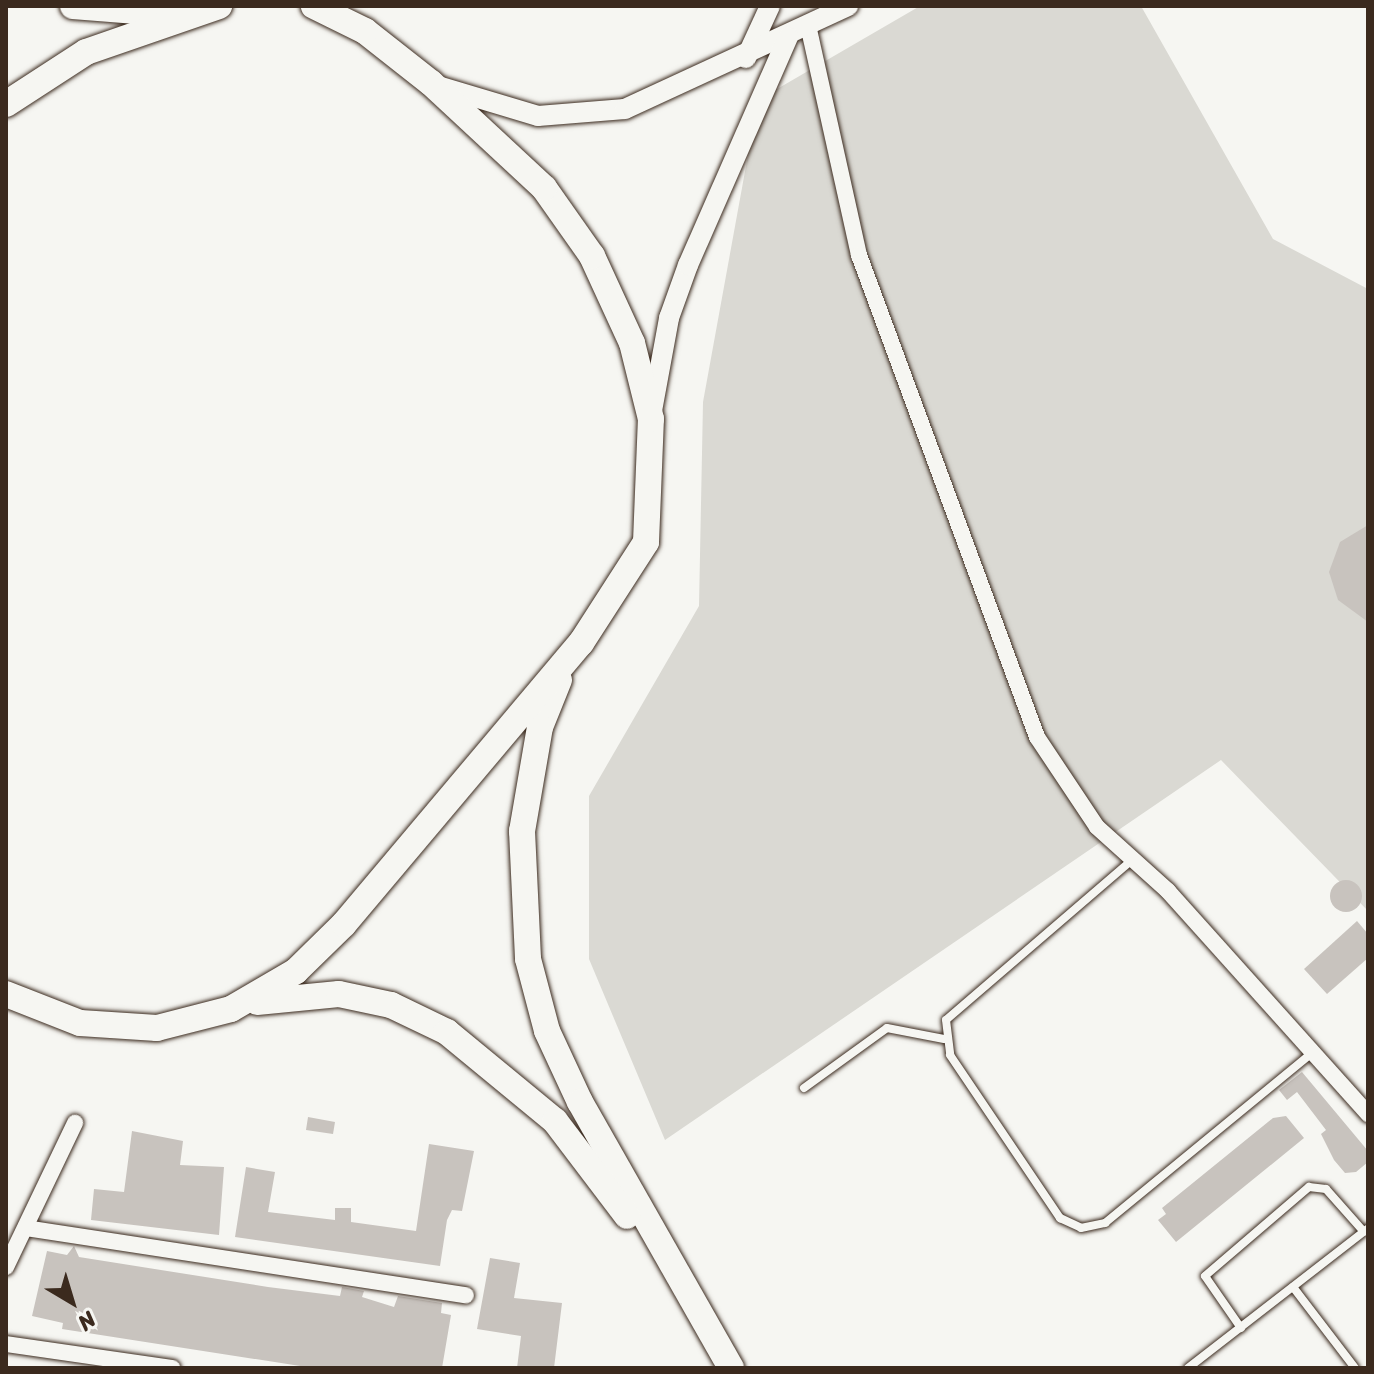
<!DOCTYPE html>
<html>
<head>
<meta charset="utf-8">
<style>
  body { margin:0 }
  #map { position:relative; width:1374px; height:1374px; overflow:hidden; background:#f6f6f2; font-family:Sriracha,sans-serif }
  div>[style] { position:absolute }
  .green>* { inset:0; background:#dad9d3 }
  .building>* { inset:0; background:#c8c3be }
  .round { border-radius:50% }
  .roads { filter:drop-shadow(0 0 2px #3b2a1e) drop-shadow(0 0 2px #3b2a1e) }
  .service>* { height:8px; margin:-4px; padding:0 4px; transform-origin:4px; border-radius:4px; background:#f6f6f2 }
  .minor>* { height:16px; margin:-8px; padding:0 8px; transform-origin:8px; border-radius:8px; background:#f6f6f2 }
  .tertiary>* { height:20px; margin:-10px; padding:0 10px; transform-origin:10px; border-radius:10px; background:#f6f6f2 }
  .primary>* { height:26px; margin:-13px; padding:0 13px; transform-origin:13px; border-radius:13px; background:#f6f6f2 }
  span { translate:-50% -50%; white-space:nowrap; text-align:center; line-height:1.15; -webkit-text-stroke:6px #f6f6f2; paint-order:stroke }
  .frame { position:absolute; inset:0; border:8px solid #3b2a1e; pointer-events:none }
  .north { position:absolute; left:32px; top:1262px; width:80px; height:80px; -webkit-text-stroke:6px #f6f6f2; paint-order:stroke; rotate:142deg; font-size:22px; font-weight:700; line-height:32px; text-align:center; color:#3b2a1e }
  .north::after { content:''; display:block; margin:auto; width:28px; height:36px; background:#3b2a1e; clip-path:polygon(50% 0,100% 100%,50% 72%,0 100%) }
</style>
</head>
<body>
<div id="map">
  <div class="green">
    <div style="clip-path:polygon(920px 6px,1141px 6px,1273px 239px,1368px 289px,1368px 911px,1221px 760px,665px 1140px,589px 959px,589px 796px,699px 606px,703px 402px,758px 100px)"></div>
  </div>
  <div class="building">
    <div style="clip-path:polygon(1368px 525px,1368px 622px,1338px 600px,1329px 572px,1340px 542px)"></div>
    <div class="round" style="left:1330px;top:880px;width:32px;height:32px"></div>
    <div style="clip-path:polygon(1357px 921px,1368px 934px,1368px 958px,1327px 994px,1304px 969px)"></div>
    <div style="clip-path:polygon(1302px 1072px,1368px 1151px,1368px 1162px,1356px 1172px,1345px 1173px,1334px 1160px,1321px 1134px,1326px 1130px,1297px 1092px,1287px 1100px,1279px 1090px)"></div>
    <div style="clip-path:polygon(1286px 1116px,1304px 1138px,1176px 1242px,1158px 1220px,1166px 1214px,1162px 1208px,1273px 1118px)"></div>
    <div style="clip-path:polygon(308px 1117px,335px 1122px,333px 1134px,306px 1130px)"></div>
    <div style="clip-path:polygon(132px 1131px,183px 1141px,180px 1165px,224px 1167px,219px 1235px,91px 1220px,94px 1189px,124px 1192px)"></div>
    <div style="clip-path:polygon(429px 1144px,474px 1151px,462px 1211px,452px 1210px,447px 1220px,440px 1266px,235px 1237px,246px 1167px,275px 1172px,268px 1212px,335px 1220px,335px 1208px,351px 1208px,351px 1222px,416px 1231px)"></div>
    <div style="clip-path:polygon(74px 1246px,79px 1257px,268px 1287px,340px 1296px,342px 1287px,364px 1291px,362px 1297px,394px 1307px,398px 1296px,442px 1303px,441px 1313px,451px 1315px,442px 1368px,313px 1368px,62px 1329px,63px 1323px,32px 1316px,47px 1251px,67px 1255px)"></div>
    <div style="clip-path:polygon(490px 1258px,520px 1263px,514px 1298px,562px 1303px,554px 1368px,517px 1368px,521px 1336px,477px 1329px)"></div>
  </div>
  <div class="roads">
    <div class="service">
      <div style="left:1132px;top:860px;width:245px;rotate:139.3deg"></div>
      <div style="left:946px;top:1020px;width:35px;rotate:83deg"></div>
      <div style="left:950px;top:1055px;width:197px;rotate:56deg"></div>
      <div style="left:1060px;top:1218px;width:23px;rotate:25deg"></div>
      <div style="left:1081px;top:1228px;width:25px;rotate:-12deg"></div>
      <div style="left:1105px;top:1223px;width:266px;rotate:-39.4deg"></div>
      <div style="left:804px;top:1088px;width:102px;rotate:-35.9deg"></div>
      <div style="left:887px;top:1028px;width:58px;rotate:10.9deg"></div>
      <div style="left:1293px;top:1287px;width:102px;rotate:52.6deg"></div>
      <div style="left:1241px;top:1328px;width:63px;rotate:-124.7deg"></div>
      <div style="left:1205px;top:1276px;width:137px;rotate:-40.6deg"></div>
      <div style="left:1309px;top:1187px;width:17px;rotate:7deg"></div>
      <div style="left:1326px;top:1189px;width:57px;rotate:48.5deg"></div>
      <div style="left:1188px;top:1368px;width:227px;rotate:-37.8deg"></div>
    </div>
    <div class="minor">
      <div style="left:808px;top:25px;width:236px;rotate:77.5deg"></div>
      <div style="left:859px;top:255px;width:514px;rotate:69.73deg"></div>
      <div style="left:1037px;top:737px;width:108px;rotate:56.3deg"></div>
      <div style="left:1097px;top:827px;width:96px;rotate:42deg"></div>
      <div style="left:1168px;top:891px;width:300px;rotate:48.1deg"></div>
      <div style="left:26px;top:1228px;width:445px;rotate:8.7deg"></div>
      <div style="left:6px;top:1267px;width:160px;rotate:-64.4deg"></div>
      <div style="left:6px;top:1344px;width:168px;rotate:8.2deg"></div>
    </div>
    <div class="tertiary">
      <div style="left:746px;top:58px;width:57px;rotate:-65.2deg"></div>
      <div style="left:438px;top:86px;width:104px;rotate:16.7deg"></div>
      <div style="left:538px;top:116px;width:87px;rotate:-4.6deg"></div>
      <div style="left:625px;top:109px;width:246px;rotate:-24.8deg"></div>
      <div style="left:652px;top:411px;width:95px;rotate:-79.6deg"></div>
      <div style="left:669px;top:318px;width:56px;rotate:-70.3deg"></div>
      <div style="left:688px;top:265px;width:249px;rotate:-66.3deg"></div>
    </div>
    <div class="primary">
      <div style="left:73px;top:6px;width:89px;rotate:4.5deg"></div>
      <div style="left:6px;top:104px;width:95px;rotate:-33deg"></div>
      <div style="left:86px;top:52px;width:141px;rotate:-19.1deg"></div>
      <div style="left:559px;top:680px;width:51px;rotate:112deg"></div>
      <div style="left:540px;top:727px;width:106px;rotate:99.8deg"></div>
      <div style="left:522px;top:831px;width:128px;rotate:87.3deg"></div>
      <div style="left:528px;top:959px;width:74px;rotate:75.2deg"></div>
      <div style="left:547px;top:1031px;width:78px;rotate:65.1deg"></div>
      <div style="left:580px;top:1102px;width:306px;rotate:60.4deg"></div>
      <div style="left:6px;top:994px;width:79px;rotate:21.4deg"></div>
      <div style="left:80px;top:1023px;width:77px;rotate:3.7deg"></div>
      <div style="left:157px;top:1028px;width:76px;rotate:-14.4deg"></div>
      <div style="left:231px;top:1009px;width:75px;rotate:-30.3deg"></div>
      <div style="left:296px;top:971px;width:67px;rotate:-44.4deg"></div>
      <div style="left:344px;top:924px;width:368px;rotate:-49.9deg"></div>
      <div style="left:581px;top:643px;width:120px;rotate:-57.2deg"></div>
      <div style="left:646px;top:542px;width:123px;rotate:-87.7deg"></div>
      <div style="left:651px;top:419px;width:78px;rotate:-104deg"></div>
      <div style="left:632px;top:343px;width:96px;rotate:-114.7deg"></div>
      <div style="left:592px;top:256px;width:83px;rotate:-125.2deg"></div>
      <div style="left:544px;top:188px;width:154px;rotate:-137.1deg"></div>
      <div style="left:431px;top:83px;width:84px;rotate:-141.8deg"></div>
      <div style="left:365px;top:31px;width:57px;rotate:-153.9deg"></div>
      <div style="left:257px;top:1002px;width:82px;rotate:-5.6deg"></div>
      <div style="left:339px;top:994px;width:53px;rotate:11.9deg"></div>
      <div style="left:391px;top:1005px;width:62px;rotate:25.7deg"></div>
      <div style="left:447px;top:1032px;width:140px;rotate:39.5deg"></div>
      <div style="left:555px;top:1121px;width:119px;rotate:52.8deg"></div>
    </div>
  </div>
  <div class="frame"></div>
  <div class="north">N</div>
</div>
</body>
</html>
